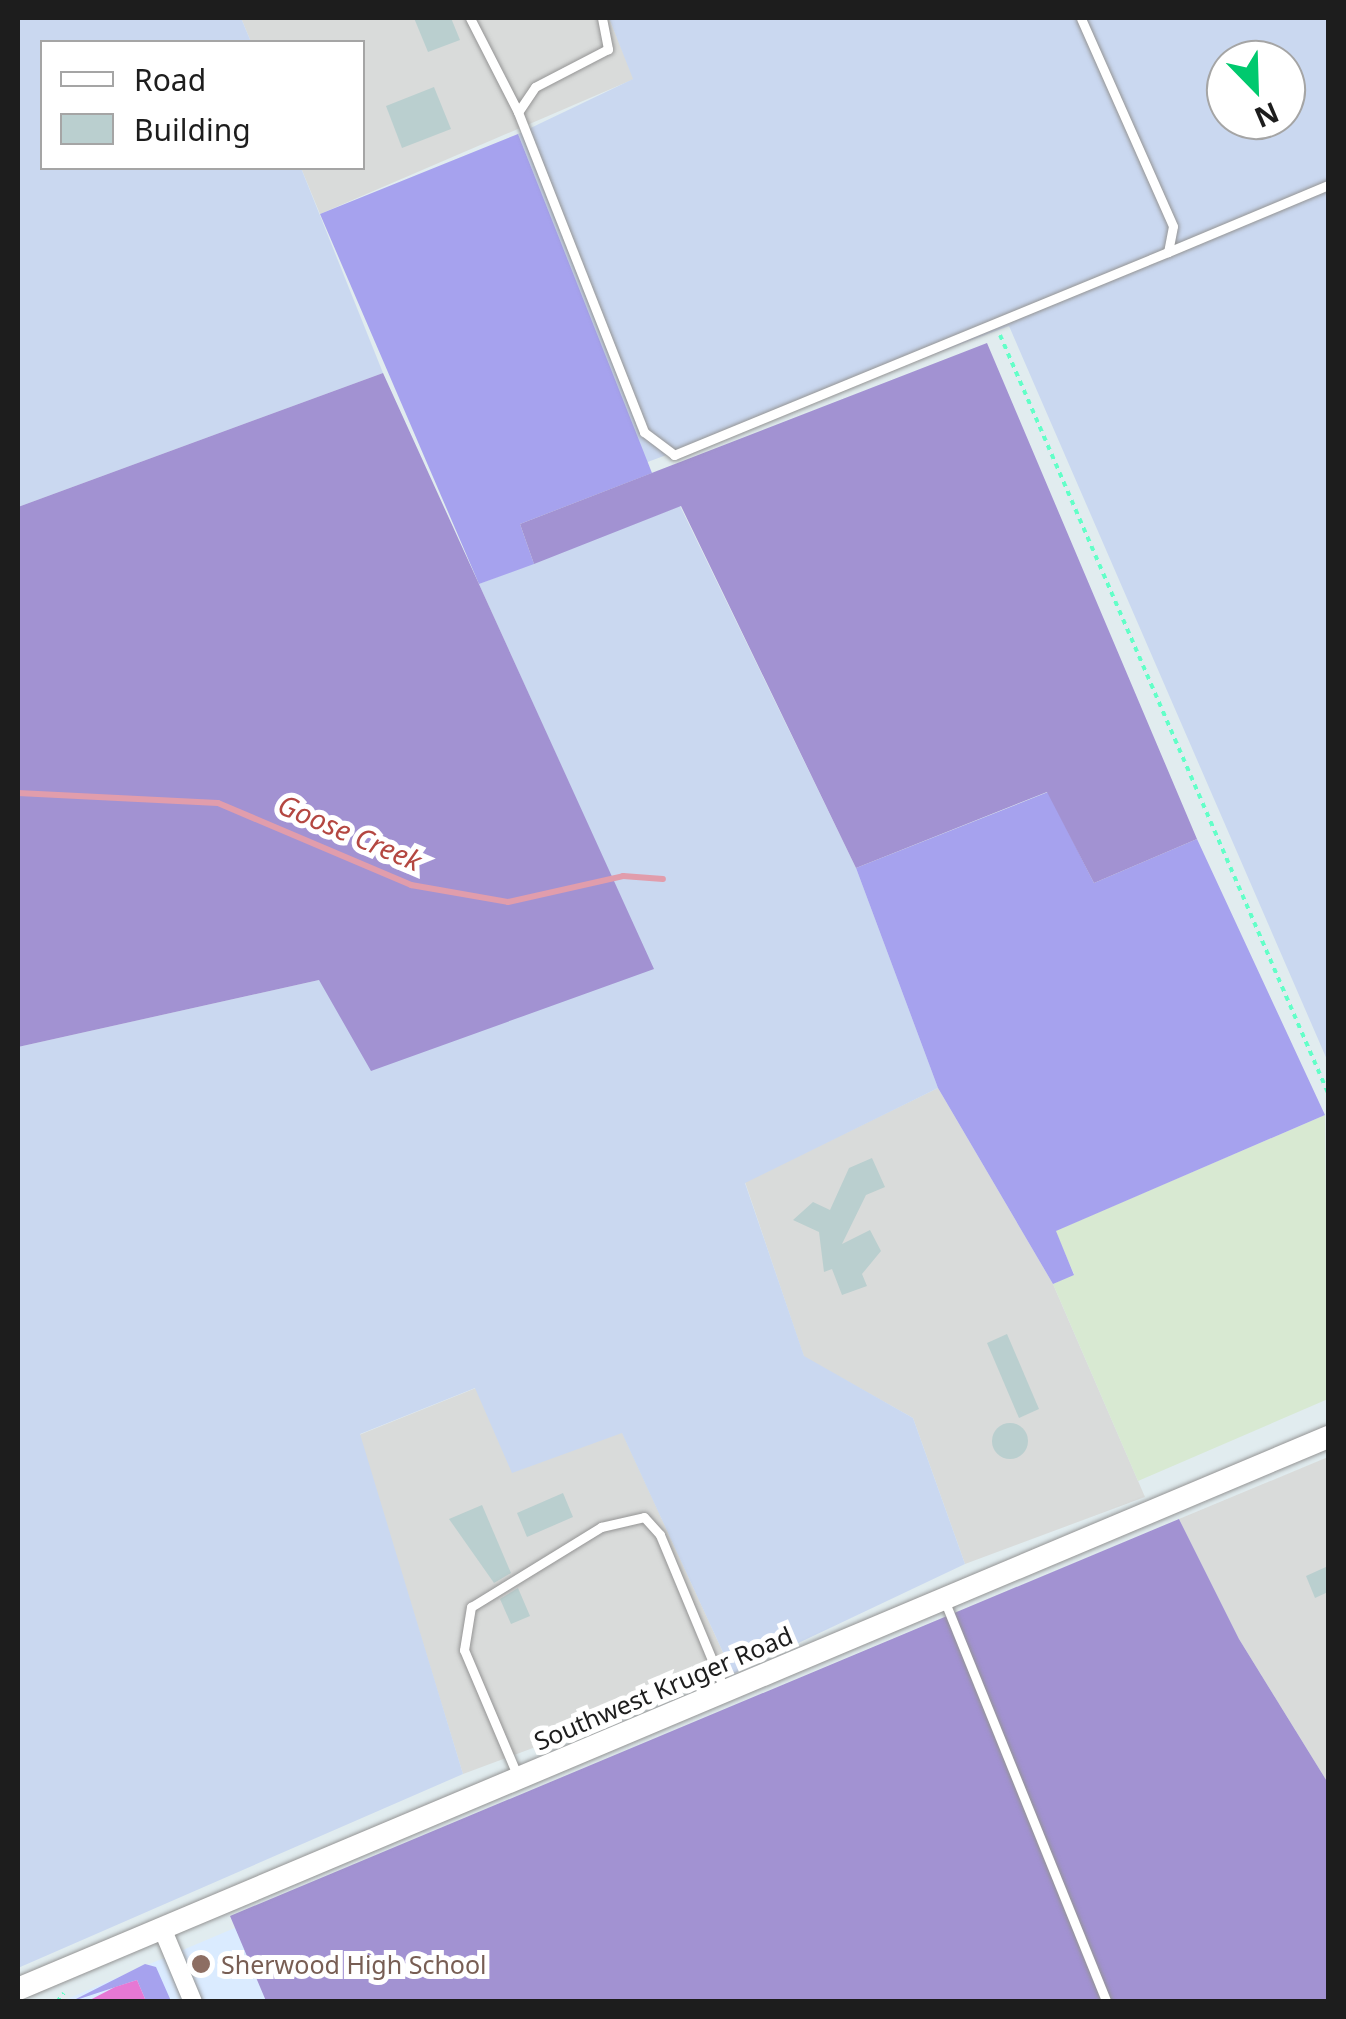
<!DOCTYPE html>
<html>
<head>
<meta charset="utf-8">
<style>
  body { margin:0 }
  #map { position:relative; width:1346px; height:2019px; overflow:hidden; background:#e1ecef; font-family:"Noto Sans",sans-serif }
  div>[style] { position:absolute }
  .residential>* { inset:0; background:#d9dbda }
  .industrial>* { inset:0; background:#d8e9d2 }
  .education>* { inset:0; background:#daebff }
  .farmland>* { inset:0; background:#cad8f0 }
  .grass>* { inset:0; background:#a6a2ee }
  .forest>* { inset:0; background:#a292d2 }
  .pitch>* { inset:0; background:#e678d4 }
  .stream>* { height:6px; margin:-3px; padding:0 3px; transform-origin:3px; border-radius:3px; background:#e19dac }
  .building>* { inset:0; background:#bacfcf }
  .round { border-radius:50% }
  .path>* { height:4px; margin-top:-2px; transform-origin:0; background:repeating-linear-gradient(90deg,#62ffc8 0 5px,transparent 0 10px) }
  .roads { filter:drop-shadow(0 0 2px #949494) drop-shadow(0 0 2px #949494) }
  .service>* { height:9px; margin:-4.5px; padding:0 4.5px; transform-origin:4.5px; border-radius:4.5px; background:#fff }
  .minor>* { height:18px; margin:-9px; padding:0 9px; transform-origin:9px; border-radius:9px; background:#fff }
  .tertiary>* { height:22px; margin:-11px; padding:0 11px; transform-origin:11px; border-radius:11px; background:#fff }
  .dots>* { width:28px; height:28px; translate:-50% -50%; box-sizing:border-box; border:5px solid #fff; border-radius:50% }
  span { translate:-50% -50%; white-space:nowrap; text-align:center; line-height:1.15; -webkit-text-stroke:10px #fff; paint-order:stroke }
  .street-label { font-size:25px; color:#1d1d1d }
  .education-label { font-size:25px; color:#785e54 }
  .left { translate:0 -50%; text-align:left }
  .water-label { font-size:28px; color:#b44741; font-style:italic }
  .frame { position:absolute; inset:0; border:20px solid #1d1d1d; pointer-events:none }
  .legend { position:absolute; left:40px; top:40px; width:325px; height:130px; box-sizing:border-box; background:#fff; border:2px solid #a5a5a5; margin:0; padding:12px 18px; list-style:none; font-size:30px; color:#1d1d1d }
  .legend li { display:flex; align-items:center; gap:20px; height:50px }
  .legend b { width:50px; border:2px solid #a5a5a5 }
  .north { position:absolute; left:1206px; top:40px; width:100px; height:100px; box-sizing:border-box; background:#fff; border:2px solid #a5a5a5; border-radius:50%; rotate:157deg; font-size:28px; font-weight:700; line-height:40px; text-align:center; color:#1d1d1d }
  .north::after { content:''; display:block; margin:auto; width:35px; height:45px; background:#00c96e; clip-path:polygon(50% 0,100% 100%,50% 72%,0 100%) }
</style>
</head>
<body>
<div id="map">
  <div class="residential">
    <div style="clip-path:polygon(241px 18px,609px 18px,634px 79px,320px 214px,301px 168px,362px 168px,362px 42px,251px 42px)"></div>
    <div style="clip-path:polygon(938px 1088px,1053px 1284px,1145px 1497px,965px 1564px,913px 1418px,804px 1357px,745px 1182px)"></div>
    <div style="clip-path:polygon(476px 1388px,622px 1432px,733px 1674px,463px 1774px,359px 1435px)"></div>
    <div style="clip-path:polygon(1328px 1457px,1328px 1783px,1239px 1639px,1179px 1519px)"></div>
  </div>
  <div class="industrial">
    <div style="clip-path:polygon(1325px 1115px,1328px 1399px,1138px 1481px,1053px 1284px,1074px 1274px,1055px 1231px)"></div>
  </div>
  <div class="education">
    <div style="clip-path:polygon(237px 1927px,269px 2002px,60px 2002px)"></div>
  </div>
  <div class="farmland">
    <div style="clip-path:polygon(18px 18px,241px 18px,251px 42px,42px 42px,42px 168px,301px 168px,383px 373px,18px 507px)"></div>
    <div style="clip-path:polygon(evenodd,609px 18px,1328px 18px,1328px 1062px,1009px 326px,645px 463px,518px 134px,633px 79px,609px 18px,1226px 60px,1286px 60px,1286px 120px,1226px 120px,1226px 60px)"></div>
    <div style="clip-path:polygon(680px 506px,856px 868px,938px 1088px,745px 1183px,804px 1356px,913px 1418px,965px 1564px,733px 1674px,622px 1433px,512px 1473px,475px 1388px,360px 1434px,463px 1774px,18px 1968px,18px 1047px,319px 980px,653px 969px,479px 584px)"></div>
  </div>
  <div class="grass">
    <div style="clip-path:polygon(518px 134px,652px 473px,520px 524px,534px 564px,479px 584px,320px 214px)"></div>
    <div style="clip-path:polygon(1048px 792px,1094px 883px,1197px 839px,1325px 1115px,1056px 1231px,1074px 1275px,1053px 1284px,938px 1088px,856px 868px)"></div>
    <div style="clip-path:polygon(145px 1964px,156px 1967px,171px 2001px,146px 2001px,137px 1980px,70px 2002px)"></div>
  </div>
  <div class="forest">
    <div style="clip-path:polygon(987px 343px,1197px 839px,1094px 883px,1047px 792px,856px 868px,681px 506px,534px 564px,520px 524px)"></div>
    <div style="clip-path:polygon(383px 373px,654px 969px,371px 1071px,319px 980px,18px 1047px,18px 507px)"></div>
    <div style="clip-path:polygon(1179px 1519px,1239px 1639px,1328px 1783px,1328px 2001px,266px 2001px,230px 1916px)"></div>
  </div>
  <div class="pitch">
    <div style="clip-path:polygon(137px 1980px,146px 2001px,88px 2001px,115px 1987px)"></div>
  </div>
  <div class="stream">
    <div style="left:18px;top:793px;width:200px;rotate:2.9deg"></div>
    <div style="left:218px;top:803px;width:210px;rotate:23deg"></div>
    <div style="left:411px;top:885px;width:98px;rotate:9.9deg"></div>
    <div style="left:508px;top:902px;width:118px;rotate:-12.7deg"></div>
    <div style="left:623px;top:876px;width:40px;rotate:4.3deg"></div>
  </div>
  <div class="building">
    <div style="clip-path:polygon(414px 18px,451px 18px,460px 40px,428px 52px)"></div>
    <div style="clip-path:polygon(434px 87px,451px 129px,402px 148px,386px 106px)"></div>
    <div style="clip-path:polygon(872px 1158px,885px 1187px,866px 1195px,842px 1244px,870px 1230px,881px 1251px,862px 1274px,867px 1286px,842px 1295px,832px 1269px,824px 1272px,819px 1232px,793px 1220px,813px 1202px,830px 1210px,849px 1168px)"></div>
    <div style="clip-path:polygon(1007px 1334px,1039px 1409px,1019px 1418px,987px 1343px)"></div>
    <div class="round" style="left:992px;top:1423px;width:36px;height:36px"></div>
    <div style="clip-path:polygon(563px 1493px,573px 1517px,527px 1537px,517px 1513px)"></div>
    <div style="clip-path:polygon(482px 1505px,511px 1573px,494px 1583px,449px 1519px)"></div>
    <div style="clip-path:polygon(1328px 1566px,1328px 1592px,1315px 1598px,1306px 1576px)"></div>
    <div style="clip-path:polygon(518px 1588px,530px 1616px,511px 1624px,500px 1599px)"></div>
  </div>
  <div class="path">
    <div style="left:1000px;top:335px;width:826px;rotate:66.6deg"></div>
    <div style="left:57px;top:2002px;width:11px;rotate:-52deg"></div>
  </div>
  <div class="roads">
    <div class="service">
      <div style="left:470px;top:18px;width:106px;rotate:62.9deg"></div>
      <div style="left:602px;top:18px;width:32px;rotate:79deg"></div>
      <div style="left:608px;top:49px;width:82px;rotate:152.5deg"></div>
      <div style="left:535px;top:87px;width:30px;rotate:124deg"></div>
      <div style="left:518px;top:112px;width:344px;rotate:68.5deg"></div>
      <div style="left:644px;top:432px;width:38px;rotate:37deg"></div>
      <div style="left:674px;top:455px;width:534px;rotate:-22.34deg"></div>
      <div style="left:1168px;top:252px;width:26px;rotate:-79deg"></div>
      <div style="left:1173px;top:226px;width:227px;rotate:-113.9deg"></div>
      <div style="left:1168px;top:252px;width:173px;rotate:-22.7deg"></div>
      <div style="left:945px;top:1602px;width:432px;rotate:68deg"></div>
      <div style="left:518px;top:1777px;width:138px;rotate:-113deg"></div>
      <div style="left:464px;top:1650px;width:44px;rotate:-80.8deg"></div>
      <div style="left:471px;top:1607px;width:153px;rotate:-31.6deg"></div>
      <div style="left:601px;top:1527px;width:44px;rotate:-13.1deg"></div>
      <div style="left:644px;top:1517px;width:24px;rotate:48deg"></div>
      <div style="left:660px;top:1535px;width:167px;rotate:67.4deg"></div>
    </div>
    <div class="minor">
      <div style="left:162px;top:1928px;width:80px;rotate:67.3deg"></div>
    </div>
    <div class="tertiary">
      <div style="left:18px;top:1989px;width:1422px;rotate:-22.85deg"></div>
    </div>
  </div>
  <div class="dots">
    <div style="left:201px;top:1964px;background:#8d6e63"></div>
  </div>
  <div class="street-label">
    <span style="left:663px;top:1688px;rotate:-23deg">Southwest Kruger Road</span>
  </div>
  <div class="education-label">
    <span class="left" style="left:221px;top:1964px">Sherwood High School</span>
  </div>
  <div class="water-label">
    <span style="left:350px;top:832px;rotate:23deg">Goose Creek</span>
  </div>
  <div class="frame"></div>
  <ul class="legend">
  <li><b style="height:12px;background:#fff"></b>Road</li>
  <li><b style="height:28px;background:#bacfcf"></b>Building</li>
  </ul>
  <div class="north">N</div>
</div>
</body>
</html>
